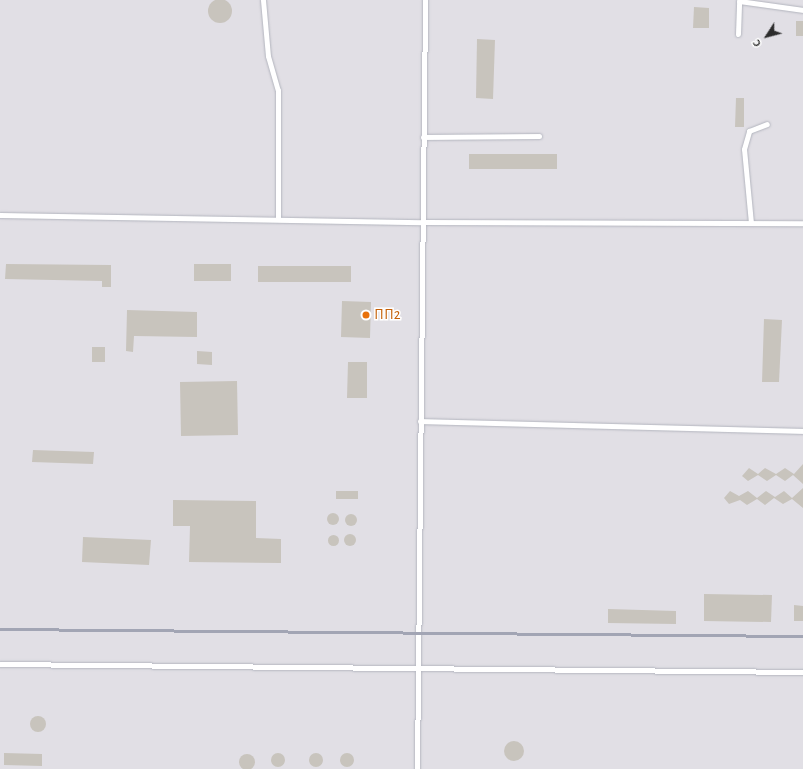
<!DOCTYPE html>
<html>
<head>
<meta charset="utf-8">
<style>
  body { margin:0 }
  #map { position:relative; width:803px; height:769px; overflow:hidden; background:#ece6df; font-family:"Alegreya Sans",sans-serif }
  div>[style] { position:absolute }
  .industrial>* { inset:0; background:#e1dfe5 }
  .building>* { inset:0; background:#c8c4bd }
  .round { border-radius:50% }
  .roads { filter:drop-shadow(0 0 1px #b3b5be) drop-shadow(0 0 1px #b3b5be) }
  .lane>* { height:5px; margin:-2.5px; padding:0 2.5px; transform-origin:2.5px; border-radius:2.5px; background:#fff }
  .rail>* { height:2.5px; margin:-1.25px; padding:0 1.25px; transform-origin:1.25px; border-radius:1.25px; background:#a2a5b4 }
  .dots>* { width:11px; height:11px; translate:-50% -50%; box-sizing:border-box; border:2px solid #fff; border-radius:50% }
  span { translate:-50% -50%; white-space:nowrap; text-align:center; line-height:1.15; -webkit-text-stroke:3px #fff; paint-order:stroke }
  .food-label { font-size:15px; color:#c56008 }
  .left { translate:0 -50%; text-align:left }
  .north { position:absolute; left:747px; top:16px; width:40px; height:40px; -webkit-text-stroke:3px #fff; paint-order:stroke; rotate:234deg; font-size:11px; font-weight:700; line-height:16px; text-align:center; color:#2c2c2c }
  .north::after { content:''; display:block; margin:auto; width:14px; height:18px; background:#2c2c2c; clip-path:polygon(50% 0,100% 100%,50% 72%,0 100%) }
</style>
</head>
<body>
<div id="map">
  <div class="industrial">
    <div style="clip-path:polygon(0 0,803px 0,803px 769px,0 769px)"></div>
  </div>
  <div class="building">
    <div class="round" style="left:208px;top:-1px;width:24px;height:24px"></div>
    <div style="clip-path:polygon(694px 7px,709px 8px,709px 28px,693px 28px)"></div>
    <div style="clip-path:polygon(796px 21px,803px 21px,803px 36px,796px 36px)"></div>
    <div style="clip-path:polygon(477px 39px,495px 40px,493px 99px,476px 98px)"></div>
    <div style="clip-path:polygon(736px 98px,744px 98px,744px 127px,735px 127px)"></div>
    <div style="clip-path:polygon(469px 154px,557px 154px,557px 169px,469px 169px)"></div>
    <div style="clip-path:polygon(6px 264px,111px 265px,111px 287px,102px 287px,102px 281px,5px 279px)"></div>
    <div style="clip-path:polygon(194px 264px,231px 264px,231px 281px,194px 281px)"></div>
    <div style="clip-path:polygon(258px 266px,351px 266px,351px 282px,258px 282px)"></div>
    <div style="clip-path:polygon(342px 301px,371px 302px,370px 338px,341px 337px)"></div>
    <div style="clip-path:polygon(127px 310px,197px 312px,197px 337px,134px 336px,133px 352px,126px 351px)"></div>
    <div style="clip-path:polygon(764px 319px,782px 320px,779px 382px,762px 382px)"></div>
    <div style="clip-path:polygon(92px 347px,105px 347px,105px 362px,92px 362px)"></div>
    <div style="clip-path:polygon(197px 351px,212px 352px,212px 365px,197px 364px)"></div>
    <div style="clip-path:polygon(348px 362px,367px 362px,367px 398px,347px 398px)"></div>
    <div style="clip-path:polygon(237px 381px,238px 435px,181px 436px,180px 382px)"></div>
    <div style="clip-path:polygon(33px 450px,94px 452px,93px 464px,32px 462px)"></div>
    <div style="clip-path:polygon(803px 464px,803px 484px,793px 475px,785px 481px,776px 475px,767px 481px,758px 475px,748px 481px,742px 476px,749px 468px,758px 474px,765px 468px,776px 474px,785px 468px,794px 474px)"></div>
    <div style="clip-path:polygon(803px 488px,803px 508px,792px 499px,783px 504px,774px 498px,765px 505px,757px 499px,747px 505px,740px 500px,729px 504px,724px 498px,730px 491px,739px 496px,748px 491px,757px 498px,766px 491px,775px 497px,784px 491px,792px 498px)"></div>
    <div style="clip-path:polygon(336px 491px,358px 491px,358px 499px,336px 499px)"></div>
    <div style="clip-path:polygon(173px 500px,256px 501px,256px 538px,281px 539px,281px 563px,189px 562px,190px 526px,173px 526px)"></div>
    <div class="round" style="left:327px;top:513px;width:12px;height:12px"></div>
    <div class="round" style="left:345px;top:514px;width:12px;height:12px"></div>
    <div class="round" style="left:344px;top:534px;width:12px;height:12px"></div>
    <div class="round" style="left:327.5px;top:534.5px;width:11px;height:11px"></div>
    <div style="clip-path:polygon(83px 537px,151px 540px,149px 565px,82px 562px)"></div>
    <div style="clip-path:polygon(704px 594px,772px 595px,771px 622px,704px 621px)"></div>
    <div style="clip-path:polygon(794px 605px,803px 606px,803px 621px,794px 621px)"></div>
    <div style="clip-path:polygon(608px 609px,676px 611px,676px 624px,608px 623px)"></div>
    <div class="round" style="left:30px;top:716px;width:16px;height:16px"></div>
    <div class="round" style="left:504px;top:741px;width:20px;height:20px"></div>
    <div style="clip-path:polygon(4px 753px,42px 754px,42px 766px,4px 765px)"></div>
    <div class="round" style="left:340px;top:753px;width:14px;height:14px"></div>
    <div class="round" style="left:271px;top:753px;width:14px;height:14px"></div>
    <div class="round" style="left:309px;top:753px;width:14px;height:14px"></div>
    <div class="round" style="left:239px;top:754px;width:16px;height:16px"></div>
  </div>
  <div class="roads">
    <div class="lane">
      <div style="left:263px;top:0;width:56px;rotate:84.9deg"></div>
      <div style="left:268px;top:56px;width:35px;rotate:74deg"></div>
      <div style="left:278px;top:90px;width:129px;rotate:90deg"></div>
      <div style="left:738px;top:34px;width:33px;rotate:-88deg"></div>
      <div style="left:739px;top:1px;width:65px;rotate:8deg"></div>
      <div style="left:423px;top:137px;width:116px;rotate:-0.5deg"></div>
      <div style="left:0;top:215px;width:422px;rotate:1deg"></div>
      <div style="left:422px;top:222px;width:381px;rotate:0.2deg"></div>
      <div style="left:751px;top:223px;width:74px;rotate:-95.4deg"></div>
      <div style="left:744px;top:149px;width:19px;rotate:-74deg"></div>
      <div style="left:749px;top:131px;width:19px;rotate:-21deg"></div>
      <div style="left:420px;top:421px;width:383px;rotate:1.5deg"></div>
      <div style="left:0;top:664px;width:803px;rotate:0.57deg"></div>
      <div style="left:417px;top:769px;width:769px;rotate:-89.4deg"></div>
    </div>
  </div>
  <div class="rail">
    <div style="left:0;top:629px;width:803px;rotate:0.5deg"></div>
  </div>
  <div class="dots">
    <div style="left:366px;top:315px;background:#e8710a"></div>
  </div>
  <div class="food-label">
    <span class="left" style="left:374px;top:315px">ПП2</span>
  </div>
  <div class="north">С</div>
</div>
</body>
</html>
